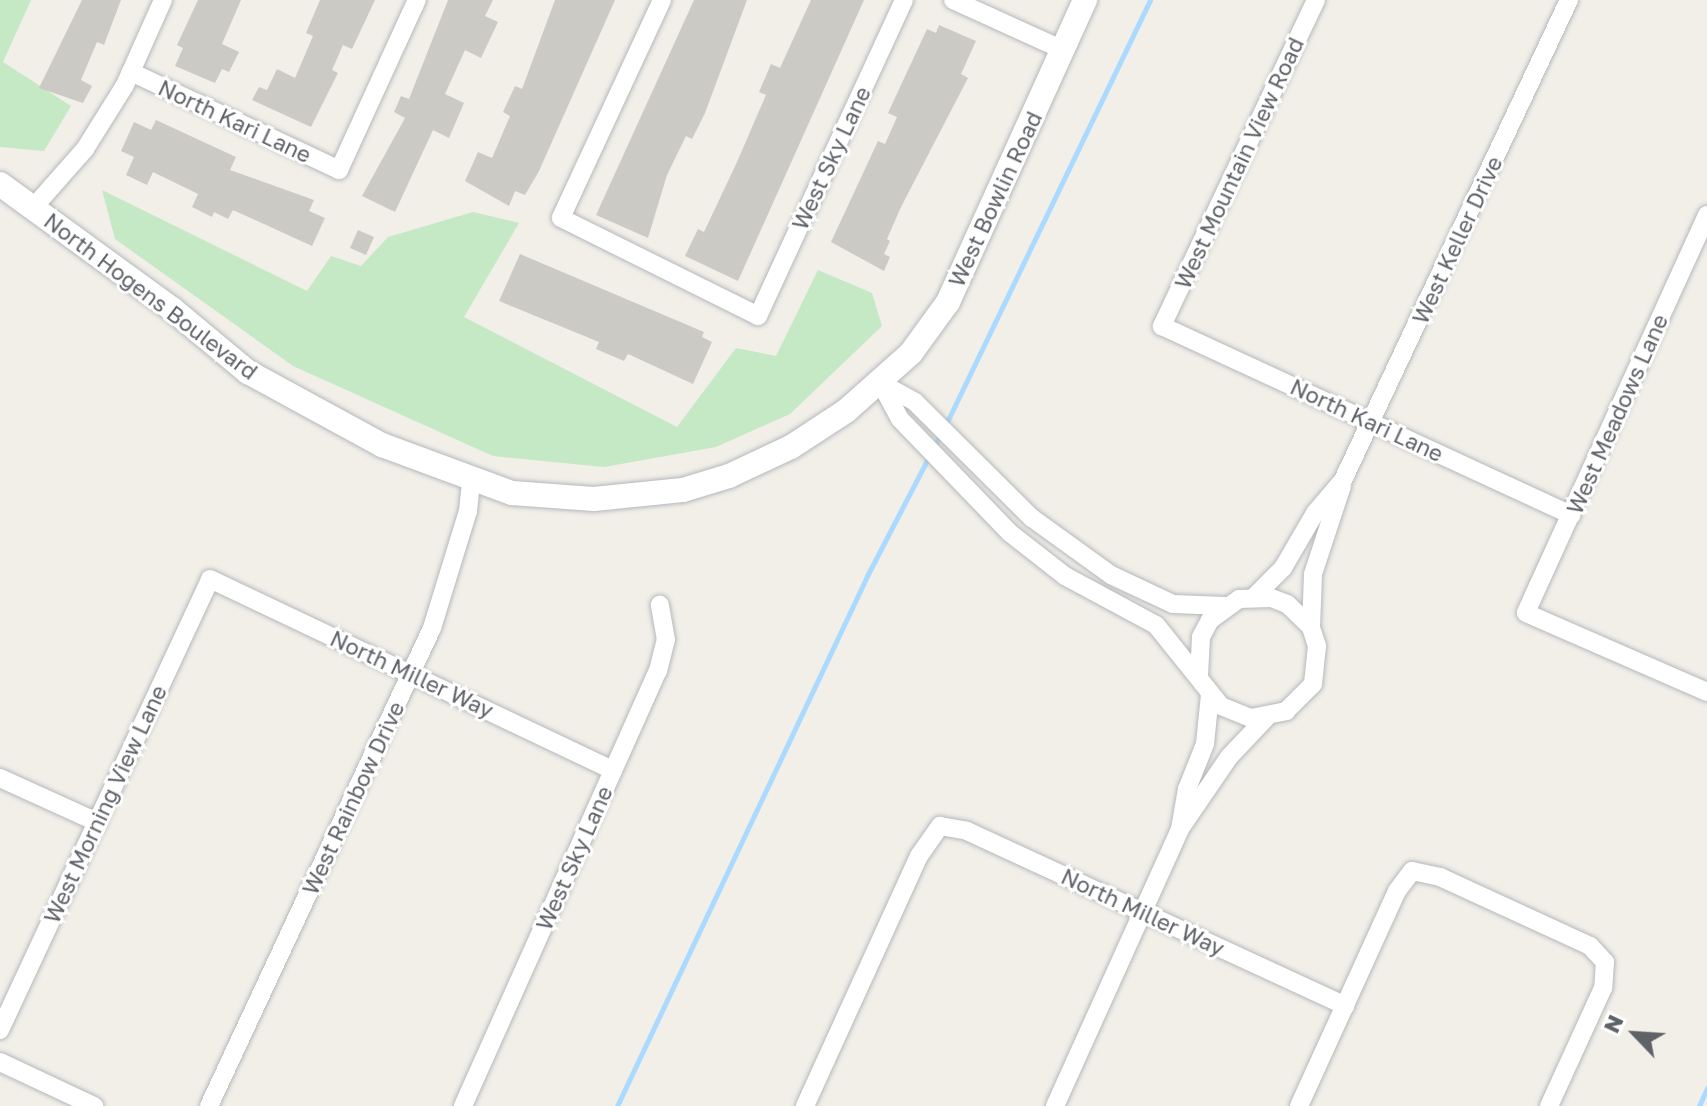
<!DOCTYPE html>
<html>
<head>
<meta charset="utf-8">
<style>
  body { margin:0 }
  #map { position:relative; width:1707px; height:1106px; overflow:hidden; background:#f1efe8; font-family:"Golos Text",sans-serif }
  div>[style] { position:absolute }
  .green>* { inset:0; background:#c5e8c5 }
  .stream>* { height:5px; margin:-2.5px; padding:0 2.5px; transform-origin:2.5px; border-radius:2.5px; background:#aadaff }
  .building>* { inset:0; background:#cccac5 }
  .roads { filter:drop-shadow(0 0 2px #b5b8bc) drop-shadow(0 0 2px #b5b8bc) }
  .minor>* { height:18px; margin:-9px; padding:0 9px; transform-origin:9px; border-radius:9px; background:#fff }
  .tertiary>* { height:24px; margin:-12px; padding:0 12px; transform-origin:12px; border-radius:12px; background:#fff }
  span { translate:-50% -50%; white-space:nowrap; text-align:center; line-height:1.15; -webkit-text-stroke:6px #fff; paint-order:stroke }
  .street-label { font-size:22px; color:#5f6368 }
  .north { position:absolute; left:1595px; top:994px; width:80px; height:80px; -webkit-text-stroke:6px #fff; paint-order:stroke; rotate:295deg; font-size:22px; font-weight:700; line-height:32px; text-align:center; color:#5f6368 }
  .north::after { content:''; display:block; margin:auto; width:28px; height:36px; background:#5f6368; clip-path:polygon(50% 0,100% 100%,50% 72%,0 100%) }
</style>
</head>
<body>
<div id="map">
  <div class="green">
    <div style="clip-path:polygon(0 0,31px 0,3px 62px,71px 106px,44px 151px,0 147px)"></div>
    <div style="clip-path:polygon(102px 190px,307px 291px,331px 256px,361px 266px,388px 237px,473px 212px,519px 223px,464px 317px,677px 427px,736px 348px,776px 356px,818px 270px,872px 293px,882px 326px,790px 414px,716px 447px,604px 467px,493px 456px,293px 366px,115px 239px)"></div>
  </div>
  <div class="stream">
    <div style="left:946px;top:424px;width:471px;rotate:-64.3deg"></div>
    <div style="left:617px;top:1106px;width:588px;rotate:-64.74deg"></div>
    <div style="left:868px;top:574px;width:159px;rotate:-62.6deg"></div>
    <div style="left:1699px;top:1106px;width:20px;rotate:-66deg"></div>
  </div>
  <div class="building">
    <div style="clip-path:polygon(82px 0,121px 0,104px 45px,97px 42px,81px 80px,92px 86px,83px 103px,39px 88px)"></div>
    <div style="clip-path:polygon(198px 0,241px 0,222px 44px,239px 52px,229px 72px,222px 69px,215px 83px,175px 66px,183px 48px,177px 45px)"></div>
    <div style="clip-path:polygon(320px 0,375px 0,352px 49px,343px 45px,332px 70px,338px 73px,311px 127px,252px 100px,259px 87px,267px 90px,277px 69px,295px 78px,313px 36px,306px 33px)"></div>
    <div style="clip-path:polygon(448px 0,493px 0,485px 16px,498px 22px,481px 58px,465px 50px,445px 94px,464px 103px,449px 138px,433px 130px,395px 212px,362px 196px,405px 118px,394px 112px,401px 96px,409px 99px)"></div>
    <div style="clip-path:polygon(555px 0,615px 0,539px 171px,525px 195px,515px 191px,509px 206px,465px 181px,478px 152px,492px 158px,510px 116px,503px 112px,515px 86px,522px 89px)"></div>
    <div style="clip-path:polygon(694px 0,747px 0,705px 113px,692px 139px,686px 136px,667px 175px,648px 238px,596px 215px)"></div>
    <div style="clip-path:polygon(811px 0,864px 0,738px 281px,685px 256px,698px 229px,704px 232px,737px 162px,766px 95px,759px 92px,771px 64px,780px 68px)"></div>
    <div style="clip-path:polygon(939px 25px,976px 41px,961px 74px,968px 78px,901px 207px,887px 239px,890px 241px,884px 254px,890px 257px,884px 271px,831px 242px,878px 141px,885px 144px,897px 117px,888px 113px,927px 29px,936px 33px)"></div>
    <div style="clip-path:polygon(156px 120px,236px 157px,230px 170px,314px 200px,309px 211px,325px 218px,312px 246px,233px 210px,228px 219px,214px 212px,212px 217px,192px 207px,198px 194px,153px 172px,147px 185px,126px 175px,134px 157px,121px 151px,134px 122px,151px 130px)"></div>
    <div style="clip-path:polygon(358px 230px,374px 237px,366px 255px,350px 248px)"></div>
    <div style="clip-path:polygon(520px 254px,704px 332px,702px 337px,712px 342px,693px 384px,628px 354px,624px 361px,596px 349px,599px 342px,499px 301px)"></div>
  </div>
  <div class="roads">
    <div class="minor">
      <div style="left:662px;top:0;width:240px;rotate:114.9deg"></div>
      <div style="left:561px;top:218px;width:220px;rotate:26.4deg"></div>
      <div style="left:758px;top:316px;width:348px;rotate:-65.2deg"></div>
      <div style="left:953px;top:0;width:121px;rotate:24.4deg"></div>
      <div style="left:1316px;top:0;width:361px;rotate:115.3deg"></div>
      <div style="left:1162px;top:326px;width:451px;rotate:24.8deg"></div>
      <div style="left:131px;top:72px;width:230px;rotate:25.2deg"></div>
      <div style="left:339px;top:170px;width:187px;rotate:-65.4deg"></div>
      <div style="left:33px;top:208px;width:79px;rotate:-48.6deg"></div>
      <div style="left:85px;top:149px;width:75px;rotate:-58deg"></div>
      <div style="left:125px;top:85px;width:93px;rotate:-65.9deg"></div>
      <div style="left:1707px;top:215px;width:437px;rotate:114.5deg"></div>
      <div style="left:1526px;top:613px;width:197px;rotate:23.6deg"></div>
      <div style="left:880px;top:382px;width:42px;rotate:61.6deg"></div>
      <div style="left:900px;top:419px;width:158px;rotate:46deg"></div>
      <div style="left:1010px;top:533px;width:70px;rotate:38deg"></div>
      <div style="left:1065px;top:576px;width:103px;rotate:28.3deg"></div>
      <div style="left:1156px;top:625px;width:104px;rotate:51.3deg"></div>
      <div style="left:1221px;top:706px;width:32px;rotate:22deg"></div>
      <div style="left:1251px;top:718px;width:36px;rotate:-11deg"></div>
      <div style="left:1286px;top:711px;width:38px;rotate:-45deg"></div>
      <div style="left:1313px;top:684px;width:38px;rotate:-84deg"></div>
      <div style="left:1317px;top:646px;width:20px;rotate:-108deg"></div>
      <div style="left:1311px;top:627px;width:33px;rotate:-136deg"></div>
      <div style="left:1287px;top:604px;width:17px;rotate:-159deg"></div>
      <div style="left:1271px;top:598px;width:32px;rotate:178deg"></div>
      <div style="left:1239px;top:599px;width:36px;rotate:144deg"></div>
      <div style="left:1210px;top:620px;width:19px;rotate:118deg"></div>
      <div style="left:1201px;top:637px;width:38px;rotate:93deg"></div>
      <div style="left:881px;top:383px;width:39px;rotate:29deg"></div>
      <div style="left:915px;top:402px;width:165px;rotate:44.8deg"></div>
      <div style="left:1032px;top:518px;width:97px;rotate:35.8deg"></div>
      <div style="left:1111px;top:575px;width:68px;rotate:25.1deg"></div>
      <div style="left:1173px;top:604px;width:52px;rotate:2.2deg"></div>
      <div style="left:1255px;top:596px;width:40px;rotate:-45deg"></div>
      <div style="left:1283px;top:568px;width:64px;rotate:-59.8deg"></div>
      <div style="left:1315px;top:513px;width:43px;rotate:-49.7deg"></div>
      <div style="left:1343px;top:480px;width:531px;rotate:-64.79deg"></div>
      <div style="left:1311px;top:627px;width:53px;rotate:-87.8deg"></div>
      <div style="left:1313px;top:574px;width:93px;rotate:-71.8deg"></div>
      <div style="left:0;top:778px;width:107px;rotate:24.4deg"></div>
      <div style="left:1182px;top:826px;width:83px;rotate:-55.7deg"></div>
      <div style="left:1229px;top:757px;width:55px;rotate:-46.5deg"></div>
      <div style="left:0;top:1030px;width:497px;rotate:-65deg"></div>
      <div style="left:210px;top:579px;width:446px;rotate:25.4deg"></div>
      <div style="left:0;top:1062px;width:104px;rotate:25.1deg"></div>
      <div style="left:209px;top:1106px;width:527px;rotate:-64.99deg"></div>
      <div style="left:432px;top:628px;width:122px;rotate:-72.9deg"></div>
      <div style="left:468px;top:511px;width:30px;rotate:-84deg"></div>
      <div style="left:463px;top:1106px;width:477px;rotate:-65.9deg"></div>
      <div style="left:658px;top:671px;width:32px;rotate:-76deg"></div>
      <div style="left:666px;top:640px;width:36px;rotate:-100deg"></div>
      <div style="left:805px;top:1106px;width:275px;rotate:-65.5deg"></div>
      <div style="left:919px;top:856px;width:37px;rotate:-55deg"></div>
      <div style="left:940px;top:826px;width:27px;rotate:10deg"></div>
      <div style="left:967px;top:831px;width:417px;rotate:24.8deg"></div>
      <div style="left:1055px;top:1106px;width:304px;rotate:-65.7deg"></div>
      <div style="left:1180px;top:829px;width:41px;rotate:-80.1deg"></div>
      <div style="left:1187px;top:789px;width:48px;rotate:-68.2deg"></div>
      <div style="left:1205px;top:744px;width:49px;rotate:-84.2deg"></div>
      <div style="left:1299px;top:1106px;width:236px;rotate:-65.5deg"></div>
      <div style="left:1397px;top:891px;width:25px;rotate:-53deg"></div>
      <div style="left:1412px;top:871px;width:29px;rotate:12deg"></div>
      <div style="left:1440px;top:877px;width:165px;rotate:24.7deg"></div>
      <div style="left:1590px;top:946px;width:22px;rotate:47deg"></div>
      <div style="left:1605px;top:962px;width:26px;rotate:94deg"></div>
      <div style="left:1603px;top:988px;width:130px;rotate:114.6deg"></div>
    </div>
    <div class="tertiary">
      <div style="left:0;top:184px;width:213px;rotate:36deg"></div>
      <div style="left:172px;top:309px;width:99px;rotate:39.7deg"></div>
      <div style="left:248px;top:372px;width:153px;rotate:28.6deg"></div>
      <div style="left:382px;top:445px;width:139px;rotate:20.3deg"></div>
      <div style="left:512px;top:493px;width:82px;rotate:4.2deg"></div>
      <div style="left:594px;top:499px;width:89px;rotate:-5.8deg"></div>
      <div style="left:683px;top:490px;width:48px;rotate:-16.9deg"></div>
      <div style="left:729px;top:476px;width:68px;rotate:-25.1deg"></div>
      <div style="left:791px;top:447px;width:66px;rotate:-33.2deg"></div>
      <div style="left:846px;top:411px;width:87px;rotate:-41.7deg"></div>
      <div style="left:911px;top:353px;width:63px;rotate:-54deg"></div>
      <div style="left:948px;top:302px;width:332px;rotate:-65.6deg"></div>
    </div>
  </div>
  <div class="street-label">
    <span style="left:235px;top:121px;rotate:25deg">North Kari Lane</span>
    <span style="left:831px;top:158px;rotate:-65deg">West Sky Lane</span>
    <span style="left:1239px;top:163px;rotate:-65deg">West Mountain View Road</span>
    <span style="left:995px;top:199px;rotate:-65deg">West Bowlin Road</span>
    <span style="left:1457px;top:240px;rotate:-65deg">West Keller Drive</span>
    <span style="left:151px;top:296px;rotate:37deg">North Hogens Boulevard</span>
    <span style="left:1617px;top:414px;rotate:-66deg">West Meadows Lane</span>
    <span style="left:1367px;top:420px;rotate:25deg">North Kari Lane</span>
    <span style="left:412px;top:674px;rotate:25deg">North Miller Way</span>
    <span style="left:353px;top:798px;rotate:-65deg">West Rainbow Drive</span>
    <span style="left:105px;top:804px;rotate:-65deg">West Morning View Lane</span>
    <span style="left:574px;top:858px;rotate:-66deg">West Sky Lane</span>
    <span style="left:1143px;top:912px;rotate:25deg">North Miller Way</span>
  </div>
  <div class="north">N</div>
</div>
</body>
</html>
